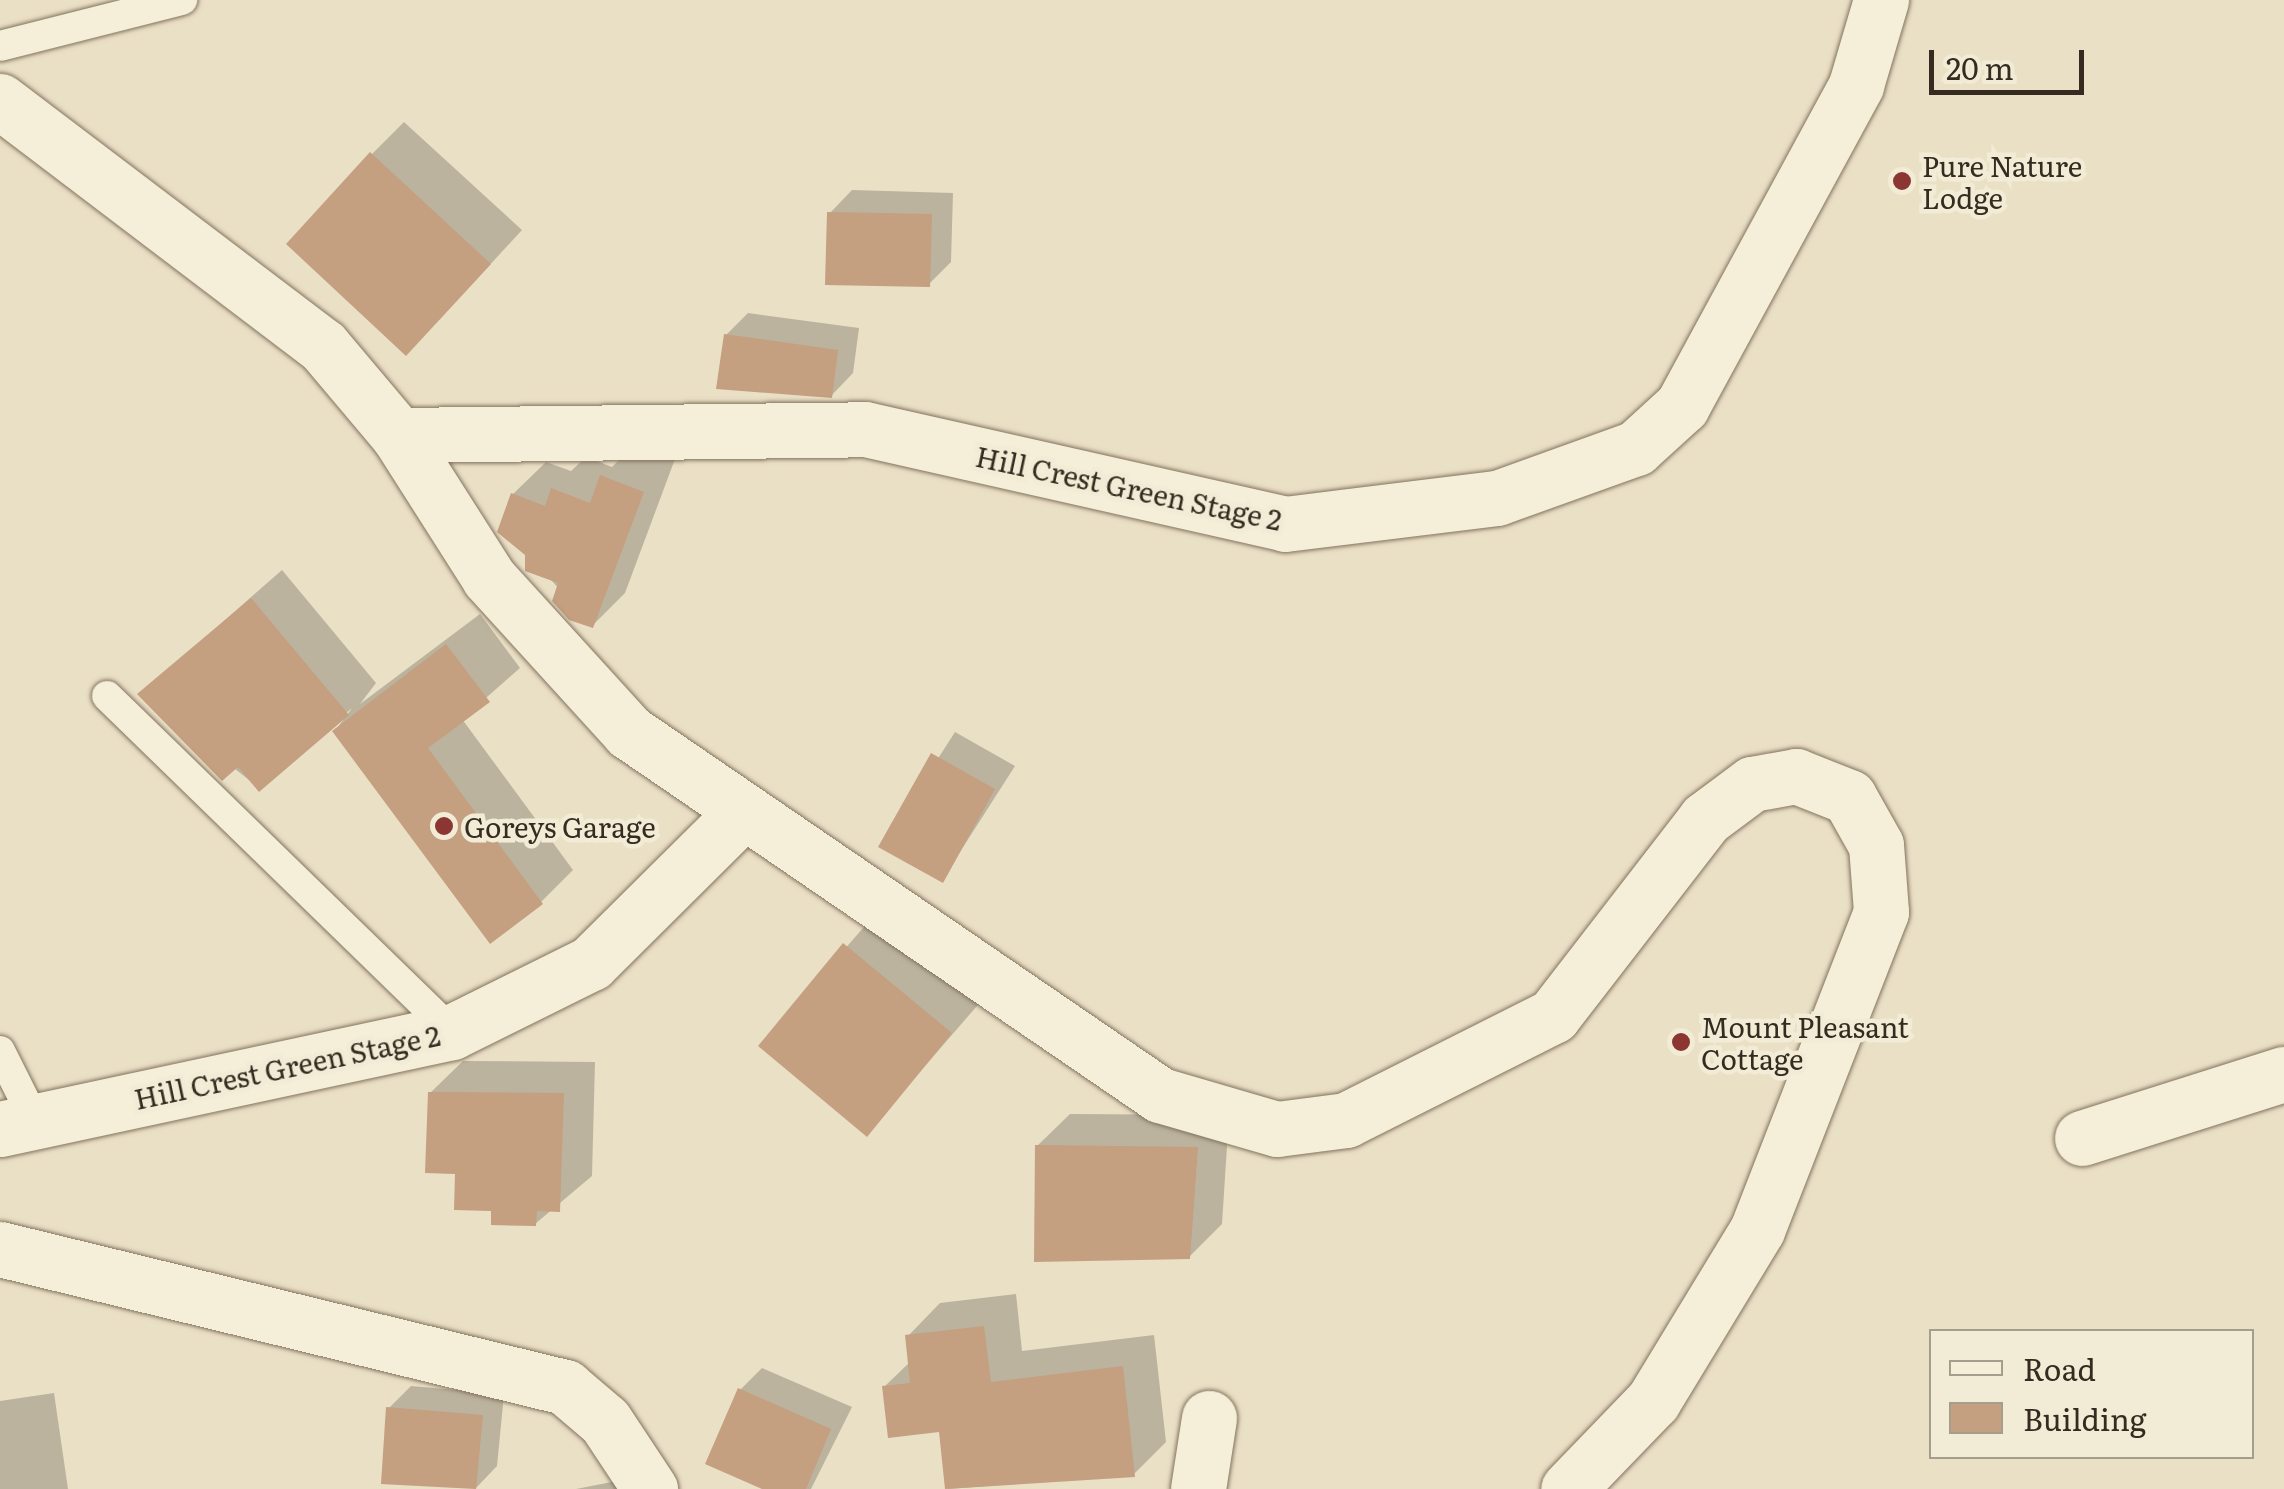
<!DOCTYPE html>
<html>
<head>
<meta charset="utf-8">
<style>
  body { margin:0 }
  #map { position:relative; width:2284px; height:1489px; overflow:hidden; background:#eae0c6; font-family:Literata,serif }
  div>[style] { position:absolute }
  .shadow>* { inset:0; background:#0003 }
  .building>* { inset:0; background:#c49f80 }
  .roads { filter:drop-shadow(0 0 2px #83735e) drop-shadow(0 0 2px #83735e) }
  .service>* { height:30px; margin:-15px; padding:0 15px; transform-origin:15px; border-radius:15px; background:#f5eed8 }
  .minor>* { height:55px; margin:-27.5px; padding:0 27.5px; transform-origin:27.5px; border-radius:27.5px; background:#f5eed8 }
  .dots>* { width:28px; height:28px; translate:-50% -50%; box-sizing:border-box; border:5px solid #f2ebd5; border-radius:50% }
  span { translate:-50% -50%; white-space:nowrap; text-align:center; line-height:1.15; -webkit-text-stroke:9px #f2ebd5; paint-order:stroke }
  .poi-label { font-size:28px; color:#352b20 }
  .left { translate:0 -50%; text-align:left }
  .street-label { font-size:28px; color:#352b20 }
  .legend { position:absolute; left:1929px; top:1329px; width:325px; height:130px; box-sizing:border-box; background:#f2ebd5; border:2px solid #a69e8d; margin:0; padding:12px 18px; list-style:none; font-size:30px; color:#352b20 }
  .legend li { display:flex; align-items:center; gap:20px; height:50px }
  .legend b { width:50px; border:2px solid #a69e8d }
  .scale { position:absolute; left:1929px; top:50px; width:155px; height:45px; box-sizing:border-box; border:5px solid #352b20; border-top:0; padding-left:12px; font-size:30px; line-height:35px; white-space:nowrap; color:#352b20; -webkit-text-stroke:8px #f2ebd5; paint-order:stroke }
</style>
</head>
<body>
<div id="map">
  <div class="shadow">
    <div style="clip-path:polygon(404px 122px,522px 230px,439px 320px,372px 154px)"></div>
    <div style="clip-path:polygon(852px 190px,953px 193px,951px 262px,929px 284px,830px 213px)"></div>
    <div style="clip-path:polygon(748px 313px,859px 328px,853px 373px,831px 396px,726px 335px)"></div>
    <div style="clip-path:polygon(635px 444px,675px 459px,625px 593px,592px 626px,528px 554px,513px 494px,546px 462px,571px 471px,586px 457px,612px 467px)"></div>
    <div style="clip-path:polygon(282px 570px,376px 683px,360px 704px,480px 614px,520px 668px,462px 719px,573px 870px,541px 902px,335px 731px,352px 708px,259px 788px,141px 694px)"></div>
    <div style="clip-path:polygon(955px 732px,1015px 766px,942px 880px,882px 846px)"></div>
    <div style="clip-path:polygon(877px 912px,983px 999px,867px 1133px,761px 1045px)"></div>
    <div style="clip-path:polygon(463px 1061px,595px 1062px,592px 1176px,535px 1224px,494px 1209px,458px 1172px,430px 1093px)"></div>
    <div style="clip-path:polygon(1070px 1114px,1229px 1115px,1222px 1224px,1189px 1257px,1037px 1146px)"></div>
    <div style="clip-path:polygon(1016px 1294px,1022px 1351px,1154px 1335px,1166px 1442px,1133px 1475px,948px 1489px,941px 1429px,884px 1387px,911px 1361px,908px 1336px,940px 1303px)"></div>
    <div style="clip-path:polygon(762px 1368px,852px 1407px,811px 1489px,768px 1489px,740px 1390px)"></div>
    <div style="clip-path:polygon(411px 1386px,504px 1394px,497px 1466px,475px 1489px,389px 1408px)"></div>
    <div style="clip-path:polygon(54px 1393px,68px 1489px,0 1489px,0 1401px)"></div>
    <div style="clip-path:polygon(627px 1479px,628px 1489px,576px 1489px)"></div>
  </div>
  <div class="building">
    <div style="clip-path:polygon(370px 152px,491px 264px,406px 356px,286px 244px)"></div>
    <div style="clip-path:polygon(827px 212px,932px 214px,930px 287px,825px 285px)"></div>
    <div style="clip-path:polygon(724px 334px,838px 350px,832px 398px,716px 389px)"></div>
    <div style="clip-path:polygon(600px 475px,644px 492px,593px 628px,569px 620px,552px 601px,558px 583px,525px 571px,525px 555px,497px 532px,511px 493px,545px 506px,551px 488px,590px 503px)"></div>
    <div style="clip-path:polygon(251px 598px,349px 715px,259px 792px,238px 767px,222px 781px,137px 694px)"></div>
    <div style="clip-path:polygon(446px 644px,490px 702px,428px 748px,543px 904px,490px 944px,332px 731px)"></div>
    <div style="clip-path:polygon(931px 753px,995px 789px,943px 883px,878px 847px)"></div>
    <div style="clip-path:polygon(843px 943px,952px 1033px,867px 1137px,758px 1046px)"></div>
    <div style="clip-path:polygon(428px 1092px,564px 1093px,560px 1212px,537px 1211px,536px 1226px,491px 1225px,491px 1211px,454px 1210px,455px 1174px,425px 1173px)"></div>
    <div style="clip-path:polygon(1035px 1145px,1198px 1147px,1190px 1259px,1034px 1262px)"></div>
    <div style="clip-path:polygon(984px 1326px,991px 1382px,1123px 1366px,1135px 1477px,945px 1489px,939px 1432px,888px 1438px,882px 1386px,910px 1383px,905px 1335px)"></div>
    <div style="clip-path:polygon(738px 1388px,831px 1429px,806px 1489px,762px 1489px,705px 1464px)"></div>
    <div style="clip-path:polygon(386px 1407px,483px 1415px,476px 1489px,381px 1484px)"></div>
  </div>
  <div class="roads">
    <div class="service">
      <div style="left:0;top:46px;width:188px;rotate:-14.2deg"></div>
      <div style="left:107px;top:696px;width:482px;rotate:44.2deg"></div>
      <div style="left:0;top:1051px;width:76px;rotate:63.4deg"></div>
    </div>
    <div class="minor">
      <div style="left:0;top:101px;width:405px;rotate:37.2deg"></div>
      <div style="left:323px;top:346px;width:116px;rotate:49.9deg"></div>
      <div style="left:398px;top:435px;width:169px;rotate:57.5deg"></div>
      <div style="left:489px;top:578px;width:208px;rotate:47.7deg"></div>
      <div style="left:629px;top:732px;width:643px;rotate:34.36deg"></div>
      <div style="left:1160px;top:1095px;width:122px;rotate:16.2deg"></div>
      <div style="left:1277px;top:1129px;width:70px;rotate:-7.4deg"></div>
      <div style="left:1346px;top:1120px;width:232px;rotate:-26.7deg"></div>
      <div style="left:1553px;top:1016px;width:249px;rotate:-52.3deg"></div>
      <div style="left:1705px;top:819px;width:59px;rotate:-36.7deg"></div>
      <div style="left:1752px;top:784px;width:45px;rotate:-10.3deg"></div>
      <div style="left:1796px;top:776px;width:57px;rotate:21.6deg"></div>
      <div style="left:1849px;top:797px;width:55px;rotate:60.6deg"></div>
      <div style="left:1876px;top:845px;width:67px;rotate:85.7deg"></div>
      <div style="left:1881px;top:912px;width:341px;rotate:111.3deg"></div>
      <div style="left:1757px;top:1230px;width:200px;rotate:121.3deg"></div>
      <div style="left:1653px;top:1401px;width:122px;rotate:134deg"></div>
      <div style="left:398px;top:435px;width:467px;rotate:-0.7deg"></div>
      <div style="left:865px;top:429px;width:431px;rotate:12.7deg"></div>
      <div style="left:1285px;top:524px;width:214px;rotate:-7deg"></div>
      <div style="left:1497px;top:498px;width:148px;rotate:-19.8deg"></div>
      <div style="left:1636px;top:448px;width:62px;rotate:-42.4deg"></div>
      <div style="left:1682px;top:406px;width:365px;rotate:-61.5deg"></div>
      <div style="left:1856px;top:85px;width:89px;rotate:-73.6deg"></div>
      <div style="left:0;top:1129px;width:462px;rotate:-12.1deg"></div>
      <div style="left:452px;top:1032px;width:155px;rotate:-26.4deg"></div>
      <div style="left:591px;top:963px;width:211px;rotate:-44.8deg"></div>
      <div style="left:2082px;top:1138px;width:212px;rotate:-17.6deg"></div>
      <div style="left:0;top:1249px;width:582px;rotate:13.73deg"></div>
      <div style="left:565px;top:1387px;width:52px;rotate:40.4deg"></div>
      <div style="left:605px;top:1421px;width:82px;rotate:56.5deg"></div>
      <div style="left:1198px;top:1489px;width:72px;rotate:-81.2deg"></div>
    </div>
  </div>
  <div class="dots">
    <div style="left:1902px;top:181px;background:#8c3634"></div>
    <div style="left:444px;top:826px;background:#8c3634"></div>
    <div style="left:1681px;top:1042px;background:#8c3634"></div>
  </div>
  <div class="poi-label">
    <span class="left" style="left:1922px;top:181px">Pure Nature<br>Lodge</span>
    <span class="left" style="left:464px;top:826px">Goreys Garage</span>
    <span class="left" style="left:1701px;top:1042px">Mount Pleasant<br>Cottage</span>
  </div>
  <div class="street-label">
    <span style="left:1129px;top:487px;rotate:12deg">Hill Crest Green Stage 2</span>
    <span style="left:287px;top:1066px;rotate:-12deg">Hill Crest Green Stage 2</span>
  </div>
  <ul class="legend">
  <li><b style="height:12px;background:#f5eed8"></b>Road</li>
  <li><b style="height:28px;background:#c49f80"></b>Building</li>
  </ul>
  <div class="scale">20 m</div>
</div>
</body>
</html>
